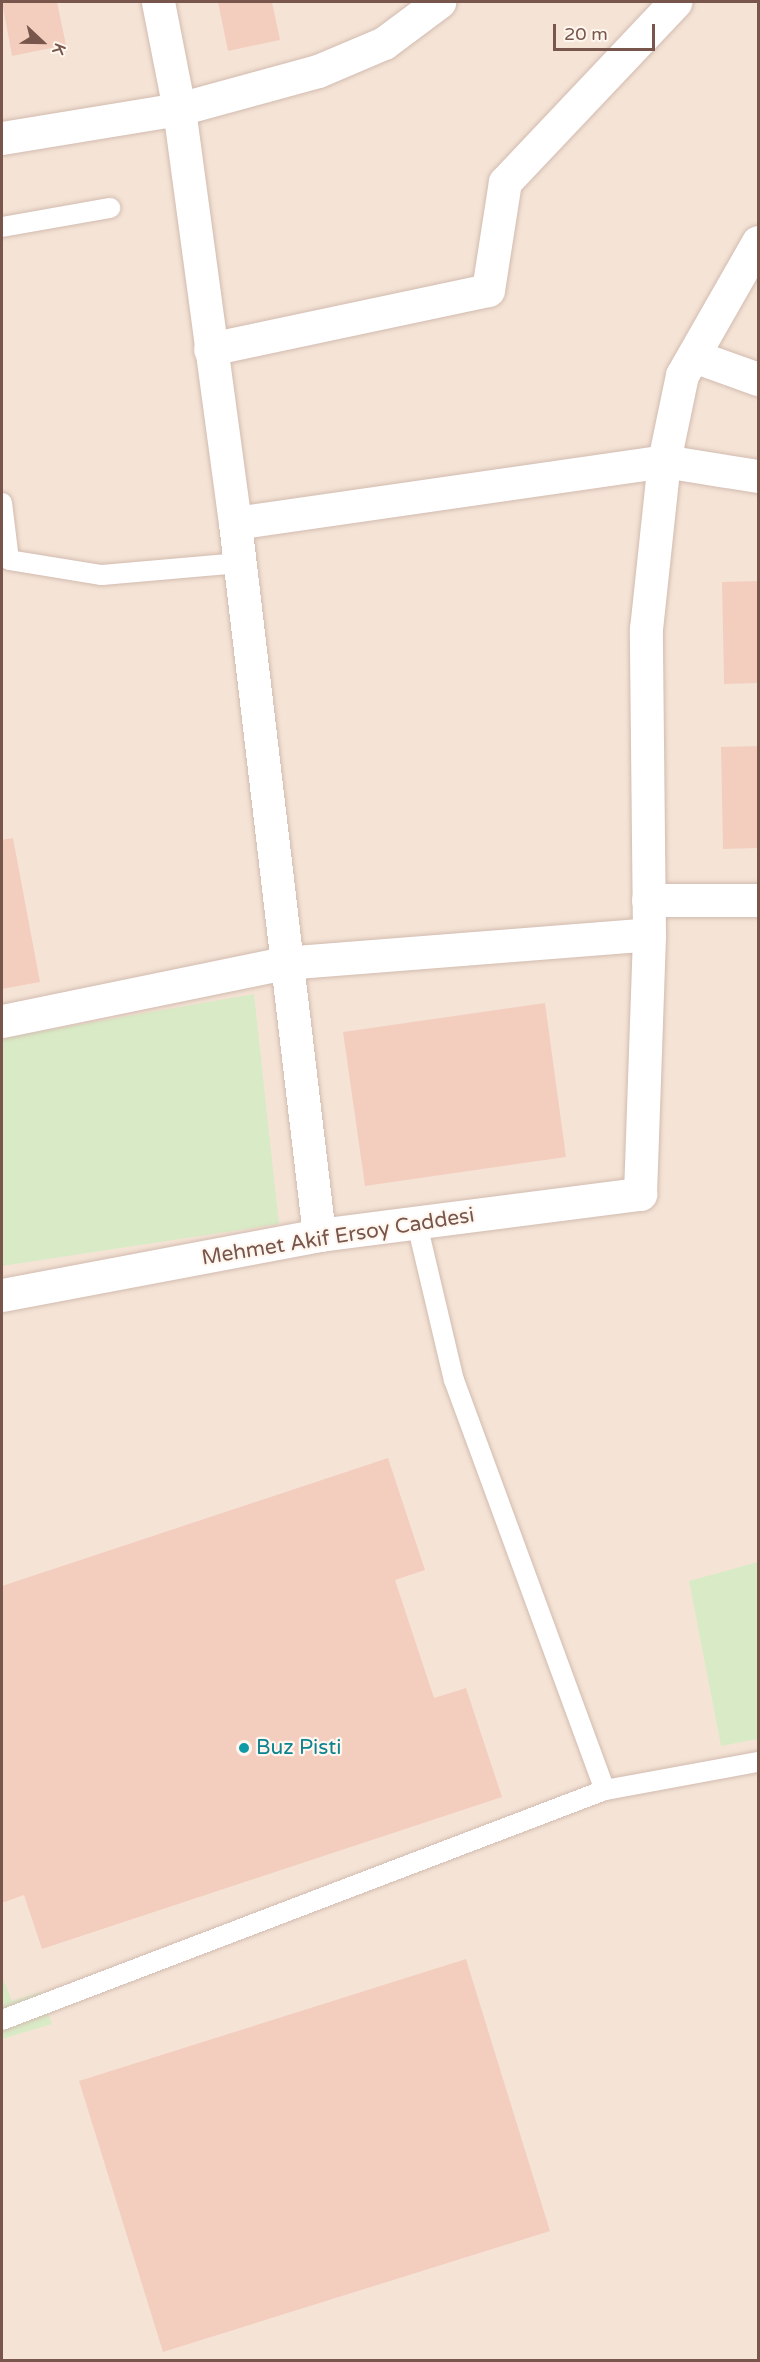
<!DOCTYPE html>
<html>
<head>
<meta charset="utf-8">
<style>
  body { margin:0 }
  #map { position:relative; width:760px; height:2362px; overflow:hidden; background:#fdf3e8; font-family:"Varela Round",sans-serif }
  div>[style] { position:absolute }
  .residential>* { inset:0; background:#f5e4d6 }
  .green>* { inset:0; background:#d9ebc6 }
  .building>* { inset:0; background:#f3cebf }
  .roads { filter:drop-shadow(0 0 2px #d2bbb0) drop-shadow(0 0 2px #d2bbb0) }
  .service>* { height:20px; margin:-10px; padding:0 10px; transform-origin:10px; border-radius:10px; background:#fff }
  .minor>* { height:33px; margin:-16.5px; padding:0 16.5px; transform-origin:16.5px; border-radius:16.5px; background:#fff }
  .tertiary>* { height:33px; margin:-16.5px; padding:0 16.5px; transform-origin:16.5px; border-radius:16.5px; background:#fff }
  .dots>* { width:16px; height:16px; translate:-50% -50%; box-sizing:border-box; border:3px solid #fff7ef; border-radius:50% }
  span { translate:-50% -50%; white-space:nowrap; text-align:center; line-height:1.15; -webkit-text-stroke:4.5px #fff7ef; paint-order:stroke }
  .street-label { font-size:21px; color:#78564b }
  .culture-label { font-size:21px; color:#0d838f }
  .left { translate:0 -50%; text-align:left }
  .frame { position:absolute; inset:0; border:3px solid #78564b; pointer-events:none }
  .north { position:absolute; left:12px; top:12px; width:60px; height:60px; -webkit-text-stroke:4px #fff7ef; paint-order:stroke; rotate:112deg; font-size:16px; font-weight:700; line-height:24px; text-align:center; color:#78564b }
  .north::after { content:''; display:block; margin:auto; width:21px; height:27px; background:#78564b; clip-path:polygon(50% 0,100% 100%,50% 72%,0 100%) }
  .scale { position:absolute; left:553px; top:24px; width:102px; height:27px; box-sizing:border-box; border:3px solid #78564b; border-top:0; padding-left:8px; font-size:18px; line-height:21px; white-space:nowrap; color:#78564b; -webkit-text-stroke:4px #fff7ef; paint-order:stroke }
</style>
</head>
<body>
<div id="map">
  <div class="residential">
    <div style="clip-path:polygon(2px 2px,758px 2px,758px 2360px,2px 2360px)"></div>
  </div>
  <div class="green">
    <div style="clip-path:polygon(254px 994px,279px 1224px,2px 1266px,2px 1038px)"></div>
    <div style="clip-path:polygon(758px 1562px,758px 1739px,721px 1746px,689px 1581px)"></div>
    <div style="clip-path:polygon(2px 1976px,12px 2001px,40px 1992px,52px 2024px,2px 2039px)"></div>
  </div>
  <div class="building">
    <div style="clip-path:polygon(2px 2px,57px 2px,66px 45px,12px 56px)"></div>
    <div style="clip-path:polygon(218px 2px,272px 2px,280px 40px,228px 51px)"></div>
    <div style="clip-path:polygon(758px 581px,758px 683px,724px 684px,722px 582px)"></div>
    <div style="clip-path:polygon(758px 746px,758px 848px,723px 849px,721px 747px)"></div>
    <div style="clip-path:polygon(13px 838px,40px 982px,2px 989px,2px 840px)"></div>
    <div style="clip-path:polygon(545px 1003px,566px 1157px,365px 1186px,343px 1032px)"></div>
    <div style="clip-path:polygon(388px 1458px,425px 1570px,395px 1580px,434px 1698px,466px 1688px,502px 1797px,42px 1949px,24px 1895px,2px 1903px,2px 1586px)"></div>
    <div style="clip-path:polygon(466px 1959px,550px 2231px,163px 2352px,79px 2081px)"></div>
  </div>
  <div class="roads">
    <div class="service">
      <div style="left:2px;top:227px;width:110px;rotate:-10deg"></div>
      <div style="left:2px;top:503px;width:57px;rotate:83deg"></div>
      <div style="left:9px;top:560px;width:94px;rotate:9.2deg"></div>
      <div style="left:102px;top:575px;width:138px;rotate:-5deg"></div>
      <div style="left:417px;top:1224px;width:160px;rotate:76.7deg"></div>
      <div style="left:454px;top:1380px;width:437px;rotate:69.8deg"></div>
      <div style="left:2px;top:2020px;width:645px;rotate:-20.88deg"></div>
      <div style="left:605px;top:1790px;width:156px;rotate:-10.4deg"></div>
    </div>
    <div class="minor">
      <div style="left:158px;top:2px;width:109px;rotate:78.9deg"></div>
      <div style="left:179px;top:109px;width:418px;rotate:82.3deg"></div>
      <div style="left:235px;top:523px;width:717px;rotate:83.27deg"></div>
      <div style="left:2px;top:138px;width:179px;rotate:-9.3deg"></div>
      <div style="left:179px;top:109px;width:144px;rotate:-15.3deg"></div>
      <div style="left:318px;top:71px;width:72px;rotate:-23deg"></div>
      <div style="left:384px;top:43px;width:69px;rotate:-36.7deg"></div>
      <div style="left:210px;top:349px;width:284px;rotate:-12deg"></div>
      <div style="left:488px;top:290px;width:109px;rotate:-81.1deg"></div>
      <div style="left:505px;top:182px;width:248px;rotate:-46.6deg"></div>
      <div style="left:694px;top:356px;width:68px;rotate:19.8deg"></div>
      <div style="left:235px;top:523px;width:433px;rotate:-8.2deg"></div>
      <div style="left:664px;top:461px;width:95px;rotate:9.1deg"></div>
      <div style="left:648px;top:900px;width:110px"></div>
      <div style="left:2px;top:1021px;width:288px;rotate:-11.6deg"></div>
      <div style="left:284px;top:963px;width:366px;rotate:-4.5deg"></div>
      <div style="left:640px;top:1194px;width:260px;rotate:-88deg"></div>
      <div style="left:649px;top:934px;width:305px;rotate:-90.6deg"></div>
      <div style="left:646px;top:629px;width:169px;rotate:-83.9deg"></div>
      <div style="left:664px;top:461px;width:88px;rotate:-78.2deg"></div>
      <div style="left:682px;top:375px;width:153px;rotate:-60.3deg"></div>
    </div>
    <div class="tertiary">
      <div style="left:2px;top:1295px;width:323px;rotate:-10.7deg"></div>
      <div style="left:319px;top:1235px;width:324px;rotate:-7.3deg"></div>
    </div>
  </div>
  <div class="dots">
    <div style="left:244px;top:1748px;background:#0f9aa8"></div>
  </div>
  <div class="street-label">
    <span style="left:338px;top:1237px;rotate:-9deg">Mehmet Akif Ersoy Caddesi</span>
  </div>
  <div class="culture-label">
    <span class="left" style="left:256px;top:1748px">Buz Pisti</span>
  </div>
  <div class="frame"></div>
  <div class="north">K</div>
  <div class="scale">20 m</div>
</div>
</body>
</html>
